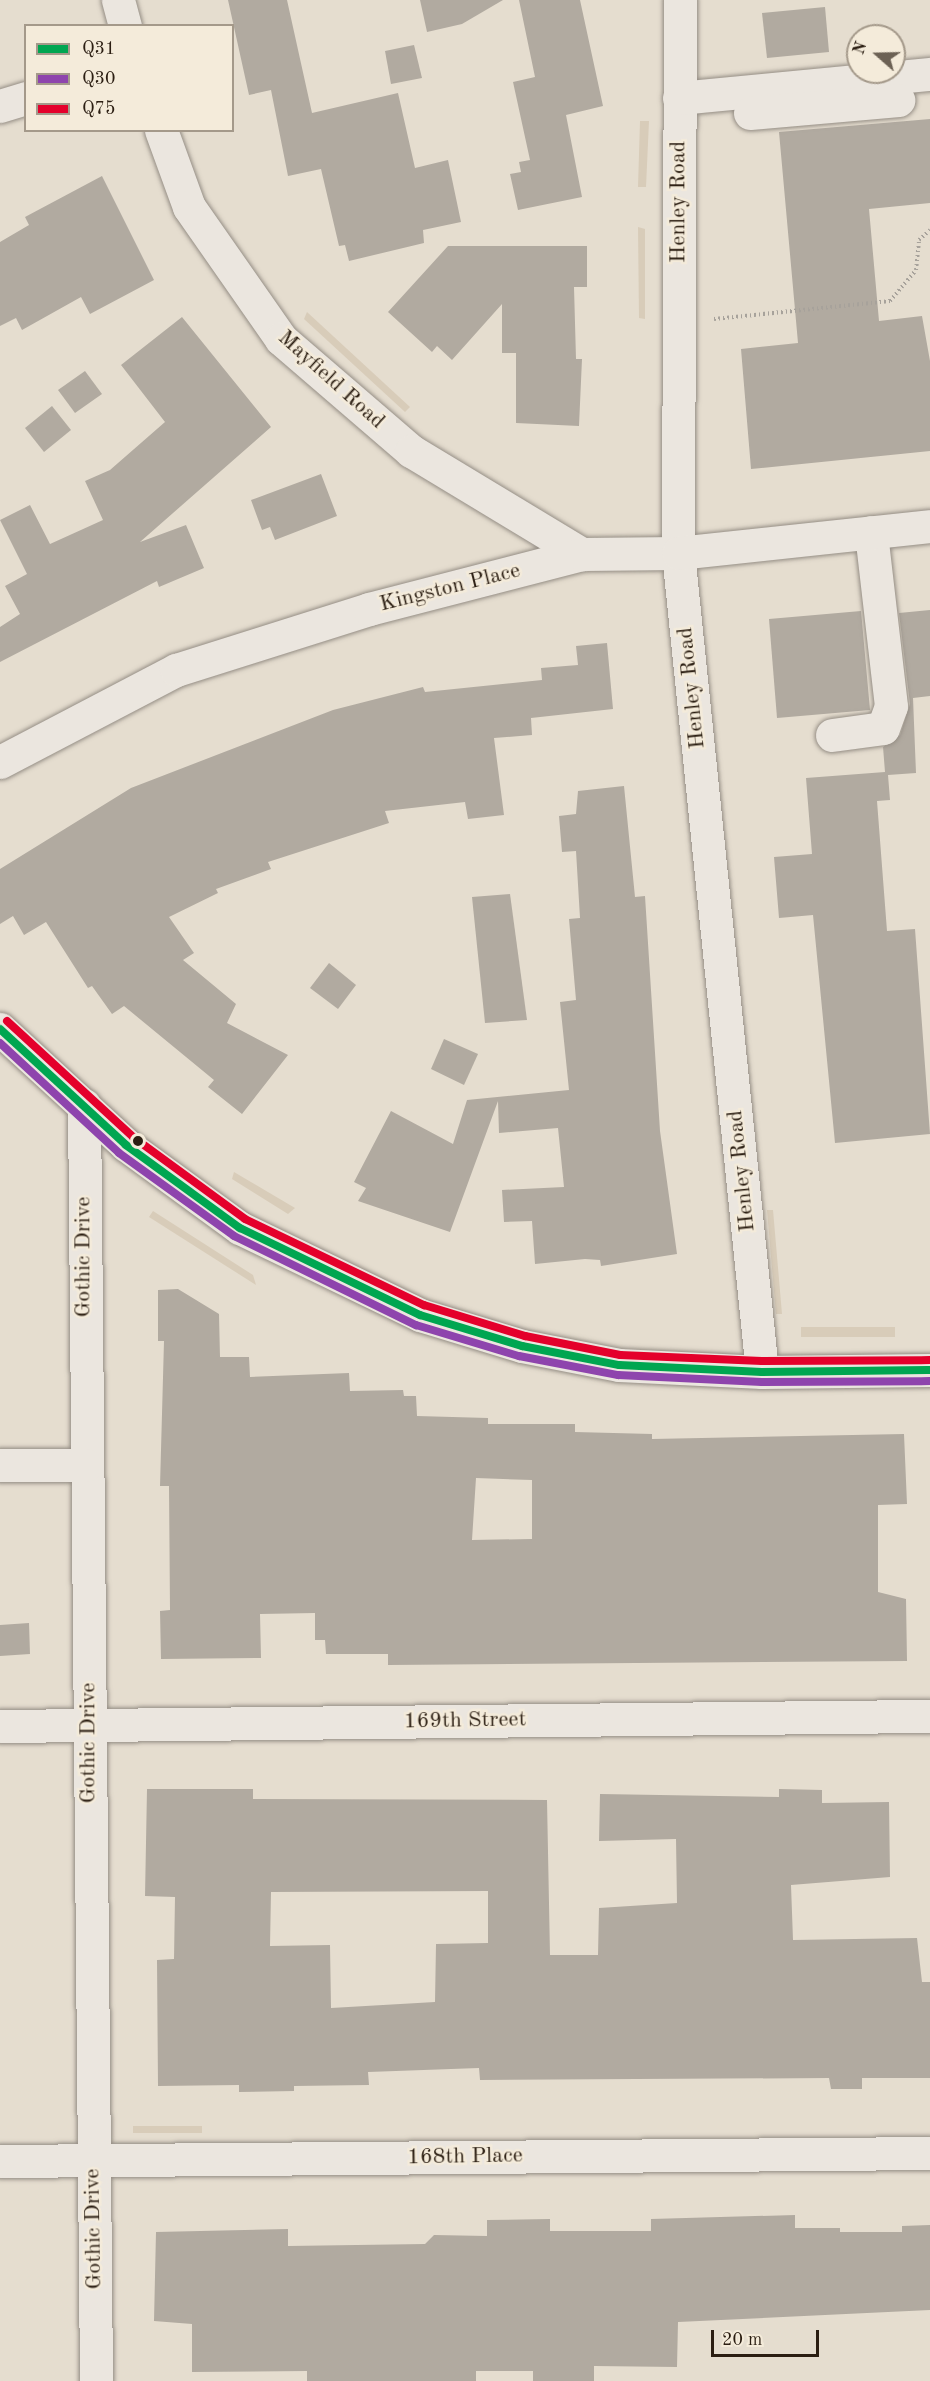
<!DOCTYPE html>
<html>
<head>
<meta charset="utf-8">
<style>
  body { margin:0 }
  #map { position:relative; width:930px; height:2381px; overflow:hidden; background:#e5ddcf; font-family:"Old Standard TT",serif }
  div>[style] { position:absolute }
  .green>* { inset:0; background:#d8ccb9 }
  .building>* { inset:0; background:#b1aaa0 }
  .path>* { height:4px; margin-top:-2px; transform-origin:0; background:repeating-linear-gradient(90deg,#a7a29b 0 1.5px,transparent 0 4.5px) }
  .roads { filter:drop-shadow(0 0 2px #958e85) drop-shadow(0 0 2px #958e85) }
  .minor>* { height:33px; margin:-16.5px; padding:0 16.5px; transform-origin:16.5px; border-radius:16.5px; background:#ebe6df }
  .bus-1>* { height:8px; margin:-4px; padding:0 4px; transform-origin:4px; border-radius:4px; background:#00a651 }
  .bus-2>* { height:8px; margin:-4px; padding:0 4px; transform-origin:4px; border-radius:4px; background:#8e44ad }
  .bus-3>* { height:8px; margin:-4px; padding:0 4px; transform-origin:4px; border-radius:4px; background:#e4002b }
  .dots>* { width:16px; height:16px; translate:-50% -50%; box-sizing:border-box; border:3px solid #f4ebda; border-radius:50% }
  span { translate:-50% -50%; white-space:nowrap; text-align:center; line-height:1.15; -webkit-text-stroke:5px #f4ebda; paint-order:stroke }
  .street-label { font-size:22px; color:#2b1e12 }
  .legend { position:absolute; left:24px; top:24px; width:210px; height:108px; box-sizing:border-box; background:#f4ebda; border:2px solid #a4998a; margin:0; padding:8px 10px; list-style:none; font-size:18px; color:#2b1e12 }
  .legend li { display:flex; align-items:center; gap:12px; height:30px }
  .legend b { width:30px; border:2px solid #a4998a }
  .north { position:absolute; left:846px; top:24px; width:60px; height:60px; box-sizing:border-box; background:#f4ebda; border:2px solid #a4998a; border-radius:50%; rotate:290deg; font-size:16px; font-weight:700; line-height:24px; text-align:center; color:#2b1e12 }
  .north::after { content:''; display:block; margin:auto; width:21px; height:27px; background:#6c6154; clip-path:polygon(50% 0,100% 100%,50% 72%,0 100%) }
  .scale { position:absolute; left:711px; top:2330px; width:108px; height:27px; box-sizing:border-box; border:3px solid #2b1e12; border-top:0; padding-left:8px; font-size:18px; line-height:21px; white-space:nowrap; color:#2b1e12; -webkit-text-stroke:4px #f4ebda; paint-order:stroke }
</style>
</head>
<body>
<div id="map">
  <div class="green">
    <div style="clip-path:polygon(640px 121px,649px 121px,646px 187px,638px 187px)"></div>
    <div style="clip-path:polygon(638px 227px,645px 229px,645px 319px,639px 318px)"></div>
    <div style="clip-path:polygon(307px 312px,410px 407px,405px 412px,304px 319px)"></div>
    <div style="clip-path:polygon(234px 1172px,295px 1208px,288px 1214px,232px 1179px)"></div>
    <div style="clip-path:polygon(767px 1210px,773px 1210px,782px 1314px,776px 1314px)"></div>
    <div style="clip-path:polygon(153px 1211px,253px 1275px,256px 1285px,149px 1217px)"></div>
    <div style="clip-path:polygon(801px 1327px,895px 1327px,895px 1337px,801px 1337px)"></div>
    <div style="clip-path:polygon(133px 2126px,202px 2126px,202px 2133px,133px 2133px)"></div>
  </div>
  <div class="building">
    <div style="clip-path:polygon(228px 0,287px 0,312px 113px,398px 93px,415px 168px,448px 160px,461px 222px,423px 230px,424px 243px,349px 261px,345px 245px,339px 246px,321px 169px,288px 176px,271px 90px,249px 95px)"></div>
    <div style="clip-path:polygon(420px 0,503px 0,462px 24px,427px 32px)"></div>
    <div style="clip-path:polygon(519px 0,580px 0,603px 106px,566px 115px,582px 197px,518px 210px,510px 174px,521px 172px,519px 162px,530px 160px,513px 82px,535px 77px)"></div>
    <div style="clip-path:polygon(825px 7px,829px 52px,767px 58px,762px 13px)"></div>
    <div style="clip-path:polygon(414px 45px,422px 78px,391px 84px,385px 51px)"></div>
    <div style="clip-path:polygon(930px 119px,930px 203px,869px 209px,879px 321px,922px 316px,930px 361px,930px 451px,751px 469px,741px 349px,798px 343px,779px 132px)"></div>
    <div style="clip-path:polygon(102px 176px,154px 280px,90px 314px,81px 297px,22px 330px,16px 318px,0 326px,0 242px,29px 225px,25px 217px)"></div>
    <div style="clip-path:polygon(448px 246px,587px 246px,587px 287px,574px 287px,576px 359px,582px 359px,579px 426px,516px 423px,516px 353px,502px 353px,502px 304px,452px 360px,437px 346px,432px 352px,388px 312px)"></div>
    <div style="clip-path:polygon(182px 317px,271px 427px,140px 542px,186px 525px,204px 568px,159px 587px,157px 581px,0 662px,0 627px,20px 614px,5px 586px,27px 574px,0 520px,30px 505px,50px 544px,103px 520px,85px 481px,110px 470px,165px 422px,121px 365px)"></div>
    <div style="clip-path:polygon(85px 371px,102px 394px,75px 413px,58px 390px)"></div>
    <div style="clip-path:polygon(52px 406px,71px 430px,44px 452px,25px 428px)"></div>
    <div style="clip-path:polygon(321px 474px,337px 516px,275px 540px,270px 527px,262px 530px,251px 500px)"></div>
    <div style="clip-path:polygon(930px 610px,930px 696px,913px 698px,916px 773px,888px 775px,890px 800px,877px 801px,887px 931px,915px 929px,930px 1134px,835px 1143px,813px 915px,779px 918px,774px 857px,812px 854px,806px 778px,885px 772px,883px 747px,900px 735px,910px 704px,899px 613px)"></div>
    <div style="clip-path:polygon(861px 611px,870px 710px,777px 718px,769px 619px)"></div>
    <div style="clip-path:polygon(607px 643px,613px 709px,531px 718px,532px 735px,494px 738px,504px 815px,468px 819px,465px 802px,385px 811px,389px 823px,268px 862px,271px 869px,216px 889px,218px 893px,169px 917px,194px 953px,183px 960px,236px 1004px,227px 1023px,288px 1055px,242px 1114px,208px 1087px,214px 1080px,124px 1006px,112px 1014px,92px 986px,88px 988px,46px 922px,24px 935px,13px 916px,0 924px,0 869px,131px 788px,333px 710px,423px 687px,425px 692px,542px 680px,541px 668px,578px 665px,576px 646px)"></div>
    <div style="clip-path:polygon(624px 786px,635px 897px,645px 896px,660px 1131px,677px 1254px,601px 1266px,600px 1260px,585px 1259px,535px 1264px,532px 1221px,504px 1222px,502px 1190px,564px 1187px,558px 1128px,499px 1133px,498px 1101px,450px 1232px,358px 1201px,366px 1188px,354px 1182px,391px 1111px,453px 1144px,467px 1100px,569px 1090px,560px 1002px,576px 1000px,569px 919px,580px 918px,576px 851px,562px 852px,559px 816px,576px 814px,578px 791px)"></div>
    <div style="clip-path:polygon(510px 894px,527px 1020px,485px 1023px,472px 897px)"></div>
    <div style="clip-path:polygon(329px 963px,356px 985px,338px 1009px,310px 988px)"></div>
    <div style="clip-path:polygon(444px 1039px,478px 1054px,464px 1085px,431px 1069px)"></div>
    <div style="clip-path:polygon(evenodd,178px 1289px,219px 1314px,220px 1357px,249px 1357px,250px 1377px,349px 1373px,350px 1391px,403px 1390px,404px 1396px,416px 1396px,417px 1416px,488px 1418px,488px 1424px,575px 1424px,575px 1432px,652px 1434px,652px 1439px,904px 1434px,907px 1504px,878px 1505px,878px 1592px,906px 1599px,907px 1661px,388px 1665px,388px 1654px,326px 1654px,325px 1640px,315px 1640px,315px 1613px,260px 1614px,261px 1658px,161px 1659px,160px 1611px,170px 1610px,169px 1486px,160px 1486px,164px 1341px,158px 1341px,158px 1290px,178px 1289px,476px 1478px,532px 1480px,532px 1539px,472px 1540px,476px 1478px)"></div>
    <div style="clip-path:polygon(29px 1623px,30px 1654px,0 1656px,0 1625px)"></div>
    <div style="clip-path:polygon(evenodd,147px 1789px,253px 1789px,253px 1799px,547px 1800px,550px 1955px,598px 1955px,599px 1908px,677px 1903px,676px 1839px,599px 1841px,600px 1794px,779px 1797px,779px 1789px,822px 1790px,822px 1803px,889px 1802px,890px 1877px,791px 1885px,793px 1940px,917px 1938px,922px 1982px,930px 1982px,930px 2078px,862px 2078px,862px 2089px,831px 2089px,829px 2078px,480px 2080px,479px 2068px,368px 2072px,369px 2085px,294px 2086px,294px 2091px,239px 2092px,239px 2085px,158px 2086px,157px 1960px,174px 1959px,175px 1897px,145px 1896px,147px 1789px,488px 1891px,488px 1943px,436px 1944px,435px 2002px,331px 2008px,330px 1945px,270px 1946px,271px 1892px,488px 1891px)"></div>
    <div style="clip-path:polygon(795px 2215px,795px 2228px,840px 2228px,840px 2232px,902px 2232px,902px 2226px,930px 2225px,930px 2310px,678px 2322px,677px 2367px,594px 2366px,594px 2381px,533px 2381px,533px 2371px,476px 2371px,476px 2381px,307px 2381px,307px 2371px,192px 2372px,192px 2324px,154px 2321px,156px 2232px,288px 2229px,288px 2246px,425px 2244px,434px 2235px,487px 2236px,487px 2220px,550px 2219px,550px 2231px,651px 2231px,651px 2219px)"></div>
  </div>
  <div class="path">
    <div style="left:714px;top:319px;width:177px;rotate:-5.8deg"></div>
    <div style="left:890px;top:301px;width:40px;rotate:-50deg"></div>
    <div style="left:916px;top:270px;width:30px;rotate:-84deg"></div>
    <div style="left:919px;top:240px;width:15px;rotate:-42deg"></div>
  </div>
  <div class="roads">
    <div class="minor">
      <div style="left:118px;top:0;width:27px;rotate:75deg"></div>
      <div style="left:680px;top:0;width:553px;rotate:90.21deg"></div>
      <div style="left:678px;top:553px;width:823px;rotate:84.14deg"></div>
      <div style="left:679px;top:98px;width:252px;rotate:-5.5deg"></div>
      <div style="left:0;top:106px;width:27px;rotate:-17deg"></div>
      <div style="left:750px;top:113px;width:149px;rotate:-5deg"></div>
      <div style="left:161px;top:130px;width:82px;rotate:70deg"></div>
      <div style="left:189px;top:207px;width:161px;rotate:55.1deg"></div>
      <div style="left:281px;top:339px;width:172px;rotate:40.7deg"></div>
      <div style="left:411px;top:451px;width:200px;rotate:31.1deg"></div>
      <div style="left:832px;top:735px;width:51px;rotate:-7.8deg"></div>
      <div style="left:883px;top:728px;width:23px;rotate:-70deg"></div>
      <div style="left:891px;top:706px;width:175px;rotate:-96.6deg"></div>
      <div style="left:0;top:762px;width:199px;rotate:-27.6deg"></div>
      <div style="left:176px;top:670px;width:202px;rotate:-17.5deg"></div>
      <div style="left:369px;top:609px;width:220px;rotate:-14.5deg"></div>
      <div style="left:582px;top:554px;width:96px;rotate:-0.6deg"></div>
      <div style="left:678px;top:553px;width:253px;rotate:-6.1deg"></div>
      <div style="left:0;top:1029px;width:171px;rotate:42.6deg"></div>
      <div style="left:126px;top:1145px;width:141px;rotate:36.1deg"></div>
      <div style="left:240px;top:1228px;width:200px;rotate:25.8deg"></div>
      <div style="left:420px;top:1315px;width:107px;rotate:16.9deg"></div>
      <div style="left:522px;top:1346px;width:99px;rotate:11.1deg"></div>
      <div style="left:619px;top:1365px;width:143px;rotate:2.8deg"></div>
      <div style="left:762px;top:1372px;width:168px;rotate:-0.7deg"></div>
      <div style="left:84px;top:1105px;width:1276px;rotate:89.46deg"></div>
      <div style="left:0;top:1465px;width:86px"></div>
      <div style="left:0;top:1726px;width:930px;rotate:-0.62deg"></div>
      <div style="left:0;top:2161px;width:930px;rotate:-0.49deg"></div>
    </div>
  </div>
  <div class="bus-1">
    <div style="left:0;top:1029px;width:171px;rotate:42.6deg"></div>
    <div style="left:126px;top:1145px;width:141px;rotate:36.1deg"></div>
    <div style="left:240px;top:1228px;width:200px;rotate:25.8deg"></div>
    <div style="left:420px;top:1315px;width:107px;rotate:16.9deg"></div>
    <div style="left:522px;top:1346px;width:99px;rotate:11.1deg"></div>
    <div style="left:619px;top:1365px;width:143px;rotate:2.8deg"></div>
    <div style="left:762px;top:1372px;width:168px;rotate:-0.7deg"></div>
  </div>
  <div class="bus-2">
    <div style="left:0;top:1043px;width:162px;rotate:42.7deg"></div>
    <div style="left:119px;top:1153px;width:142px;rotate:35.8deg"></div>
    <div style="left:234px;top:1236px;width:203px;rotate:26.1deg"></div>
    <div style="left:416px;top:1325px;width:108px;rotate:16.8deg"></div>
    <div style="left:519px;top:1356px;width:101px;rotate:10.9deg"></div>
    <div style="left:618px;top:1375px;width:144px;rotate:2.8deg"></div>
    <div style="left:762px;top:1382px;width:168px;rotate:-0.3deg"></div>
  </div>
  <div class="bus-3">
    <div style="left:7px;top:1021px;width:171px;rotate:42.6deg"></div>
    <div style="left:133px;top:1137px;width:139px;rotate:36.2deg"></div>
    <div style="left:245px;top:1219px;width:199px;rotate:25.7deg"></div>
    <div style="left:424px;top:1305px;width:106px;rotate:17.1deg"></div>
    <div style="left:525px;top:1336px;width:97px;rotate:11.3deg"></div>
    <div style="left:620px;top:1355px;width:142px;rotate:2.4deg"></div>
    <div style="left:762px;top:1361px;width:168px;rotate:-0.3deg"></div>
  </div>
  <div class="dots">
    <div style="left:138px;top:1141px;background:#2b1e12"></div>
  </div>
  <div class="street-label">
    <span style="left:679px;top:202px;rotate:-90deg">Henley Road</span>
    <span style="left:331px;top:380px;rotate:42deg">Mayfield Road</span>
    <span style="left:450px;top:588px;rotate:-14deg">Kingston Place</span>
    <span style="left:692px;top:688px;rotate:-96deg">Henley Road</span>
    <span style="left:742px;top:1171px;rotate:-96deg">Henley Road</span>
    <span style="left:84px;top:1257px;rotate:-90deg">Gothic Drive</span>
    <span style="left:465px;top:1721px;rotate:-1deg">169th Street</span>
    <span style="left:89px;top:1743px;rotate:-90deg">Gothic Drive</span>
    <span style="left:465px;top:2157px;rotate:-1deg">168th Place</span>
    <span style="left:94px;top:2229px;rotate:-91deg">Gothic Drive</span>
  </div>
  <ul class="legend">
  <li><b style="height:8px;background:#00a651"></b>Q31</li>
  <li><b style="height:8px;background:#8e44ad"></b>Q30</li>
  <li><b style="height:8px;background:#e4002b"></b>Q75</li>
  </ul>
  <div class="north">N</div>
  <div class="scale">20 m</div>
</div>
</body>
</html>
